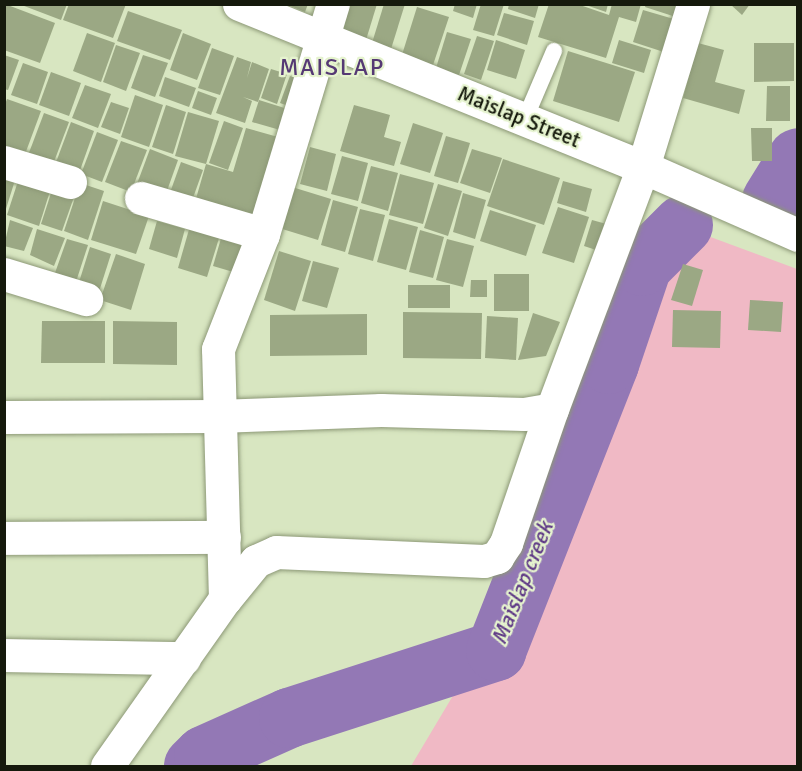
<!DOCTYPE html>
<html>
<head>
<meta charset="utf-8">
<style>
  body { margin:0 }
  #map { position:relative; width:802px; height:771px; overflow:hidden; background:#d8e6c1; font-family:Signika,sans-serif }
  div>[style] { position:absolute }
  .green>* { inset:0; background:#f0b9c5 }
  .river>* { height:60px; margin:-30px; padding:0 30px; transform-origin:30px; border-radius:30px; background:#9378b5 }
  .building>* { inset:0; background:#9ba884 }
  .roads { filter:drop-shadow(0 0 2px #8c9876) drop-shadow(0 0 2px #8c9876) }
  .service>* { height:16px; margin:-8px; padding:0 8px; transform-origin:8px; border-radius:8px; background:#fff }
  .minor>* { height:33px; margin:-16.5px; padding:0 16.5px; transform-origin:16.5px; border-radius:16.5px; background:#fff }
  .secondary>* { height:33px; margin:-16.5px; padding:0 16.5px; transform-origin:16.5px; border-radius:16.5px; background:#fff }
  span { translate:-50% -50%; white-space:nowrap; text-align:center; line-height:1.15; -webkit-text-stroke:4.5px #e5f3ce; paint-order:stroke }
  .street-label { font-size:21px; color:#15190c }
  .water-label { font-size:22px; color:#5f3a86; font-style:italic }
  .quarter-label { font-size:24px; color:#553974; letter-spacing:1.5px }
  .frame { position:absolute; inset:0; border:6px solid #15190c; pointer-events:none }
</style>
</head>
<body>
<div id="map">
  <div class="green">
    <div style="clip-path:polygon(697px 232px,797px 269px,797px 766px,411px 766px,541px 548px,617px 314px)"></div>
  </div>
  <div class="river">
    <div style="left:772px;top:200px;width:49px;rotate:-58.2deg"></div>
    <div style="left:194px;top:766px;width:14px;rotate:-45deg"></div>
    <div style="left:204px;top:756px;width:93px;rotate:-24.1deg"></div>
    <div style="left:289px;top:718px;width:218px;rotate:-17.9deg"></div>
    <div style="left:496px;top:651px;width:308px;rotate:-68.5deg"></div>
    <div style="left:609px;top:364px;width:103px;rotate:-71.4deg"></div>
    <div style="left:642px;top:266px;width:58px;rotate:-45deg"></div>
  </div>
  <div class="building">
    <div style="clip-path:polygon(5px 4px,55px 23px,40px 63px,4px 50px)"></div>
    <div style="clip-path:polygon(19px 4px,67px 4px,61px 20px)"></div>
    <div style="clip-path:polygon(69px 4px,126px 4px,113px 38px,63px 20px)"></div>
    <div style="clip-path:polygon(286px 4px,308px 4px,305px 12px)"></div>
    <div style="clip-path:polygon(350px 4px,377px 4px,366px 40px,341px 31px)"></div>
    <div style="clip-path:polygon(384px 4px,405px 4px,391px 49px,372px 43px)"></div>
    <div style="clip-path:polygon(455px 4px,477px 4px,473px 18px,453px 11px)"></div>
    <div style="clip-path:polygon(481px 4px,504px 4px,494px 36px,473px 30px)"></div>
    <div style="clip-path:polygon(509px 4px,539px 4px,535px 18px,508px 9px)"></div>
    <div style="clip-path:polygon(549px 4px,577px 4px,609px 15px,612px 4px,641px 4px,636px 22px,619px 17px,606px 58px,538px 37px)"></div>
    <div style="clip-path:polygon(583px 4px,608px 4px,606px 12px)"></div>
    <div style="clip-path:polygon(646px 4px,687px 4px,682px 19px,645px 7px)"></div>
    <div style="clip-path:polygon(730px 4px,750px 4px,742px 15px)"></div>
    <div style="clip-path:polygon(417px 7px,449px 17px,432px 68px,401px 58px)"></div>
    <div style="clip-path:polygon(643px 10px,684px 22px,673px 55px,633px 42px)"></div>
    <div style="clip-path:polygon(128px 11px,182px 30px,170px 60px,117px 41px)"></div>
    <div style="clip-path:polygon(504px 13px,534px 21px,527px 45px,497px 35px)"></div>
    <div style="clip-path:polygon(447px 32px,471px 39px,459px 75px,436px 68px)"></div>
    <div style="clip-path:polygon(87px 33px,115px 43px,101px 82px,73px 71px)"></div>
    <div style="clip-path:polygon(183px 33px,211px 44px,197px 80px,170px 70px)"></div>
    <div style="clip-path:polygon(477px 36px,494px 41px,481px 80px,464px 74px)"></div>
    <div style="clip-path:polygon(496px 40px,525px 50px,516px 79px,487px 70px)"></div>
    <div style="clip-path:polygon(619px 40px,651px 50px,644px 73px,612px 63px)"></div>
    <div style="clip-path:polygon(698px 43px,724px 50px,715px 82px,745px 90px,739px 114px,683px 98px)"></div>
    <div style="clip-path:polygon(754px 43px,794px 43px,794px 81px,754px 82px)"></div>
    <div style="clip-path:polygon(116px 45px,140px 53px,126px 91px,103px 82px)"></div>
    <div style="clip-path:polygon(212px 48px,234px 56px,220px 95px,198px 88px)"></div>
    <div style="clip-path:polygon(568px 51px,635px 72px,619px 122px,553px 101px)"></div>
    <div style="clip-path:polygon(4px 55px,19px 60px,8px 90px,4px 89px)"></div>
    <div style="clip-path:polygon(143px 55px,168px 63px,155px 97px,131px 88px)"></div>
    <div style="clip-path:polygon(237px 57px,251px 62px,247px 78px,252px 62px,269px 69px,258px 102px,243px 97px,252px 101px,245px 123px,216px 113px)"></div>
    <div style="clip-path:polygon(23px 63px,48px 72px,37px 104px,11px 95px)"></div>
    <div style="clip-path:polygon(271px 69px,287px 74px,277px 104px,261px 98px)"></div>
    <div style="clip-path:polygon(51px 72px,81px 83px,69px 116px,39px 105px)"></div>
    <div style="clip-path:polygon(290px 76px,306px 82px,297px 109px,280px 103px)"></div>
    <div style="clip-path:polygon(165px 77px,196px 88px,189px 107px,159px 96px)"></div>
    <div style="clip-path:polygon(85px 85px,111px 94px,98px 128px,72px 118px)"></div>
    <div style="clip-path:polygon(767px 86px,790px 86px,790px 121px,766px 121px)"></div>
    <div style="clip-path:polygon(198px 91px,217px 98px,211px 115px,192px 108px)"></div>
    <div style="clip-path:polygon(135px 95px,163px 105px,149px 147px,121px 137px)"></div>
    <div style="clip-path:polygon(7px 99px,41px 111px,24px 157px,4px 150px,4px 107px)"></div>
    <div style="clip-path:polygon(259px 100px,294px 111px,287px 132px,252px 122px)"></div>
    <div style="clip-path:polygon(111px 102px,129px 108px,120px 134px,101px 127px)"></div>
    <div style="clip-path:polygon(166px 105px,186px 112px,173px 154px,152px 147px)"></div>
    <div style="clip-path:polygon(354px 105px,390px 115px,384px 137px,401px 142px,394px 166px,340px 151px)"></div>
    <div style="clip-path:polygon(188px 112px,219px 121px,206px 164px,175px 156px)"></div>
    <div style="clip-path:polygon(44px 113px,69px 122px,52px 167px,27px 158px)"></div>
    <div style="clip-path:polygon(224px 121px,243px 128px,228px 170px,209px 163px)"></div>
    <div style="clip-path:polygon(71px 122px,94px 131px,79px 173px,55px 165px)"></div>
    <div style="clip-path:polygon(413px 123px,443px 133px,430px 173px,400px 164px)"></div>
    <div style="clip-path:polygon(246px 128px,278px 137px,254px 218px,195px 202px,206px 164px,233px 172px)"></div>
    <div style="clip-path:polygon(751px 128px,772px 128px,772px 161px,752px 161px)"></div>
    <div style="clip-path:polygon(97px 132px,118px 140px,102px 182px,81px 174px)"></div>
    <div style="clip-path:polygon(446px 136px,470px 143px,458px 183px,434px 176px)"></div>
    <div style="clip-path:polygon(121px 141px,147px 150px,131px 192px,105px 182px)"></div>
    <div style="clip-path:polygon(310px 147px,336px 154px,327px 191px,300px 184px)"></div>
    <div style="clip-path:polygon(150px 149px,178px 160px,163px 202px,134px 192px)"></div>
    <div style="clip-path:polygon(472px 149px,502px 158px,490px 193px,460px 183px)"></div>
    <div style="clip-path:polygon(342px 156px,368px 163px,358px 201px,331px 194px)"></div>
    <div style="clip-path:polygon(503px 159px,560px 178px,544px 225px,487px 206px)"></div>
    <div style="clip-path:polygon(181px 162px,203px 170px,189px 209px,167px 201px)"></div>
    <div style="clip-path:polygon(371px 166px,398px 173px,388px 211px,361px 203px)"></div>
    <div style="clip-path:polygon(4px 174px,16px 177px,5px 212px,4px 212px)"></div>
    <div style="clip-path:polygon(400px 174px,434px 183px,423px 224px,389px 215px)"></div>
    <div style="clip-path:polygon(19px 178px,51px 188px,39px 226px,7px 215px)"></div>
    <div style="clip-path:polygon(563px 181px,592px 189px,586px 212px,557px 203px)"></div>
    <div style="clip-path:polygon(80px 183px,104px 191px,88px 240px,64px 231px)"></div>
    <div style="clip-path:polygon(438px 184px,462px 191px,448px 236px,424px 228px)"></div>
    <div style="clip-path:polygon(292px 187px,331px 199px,318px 240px,279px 228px)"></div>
    <div style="clip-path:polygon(52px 190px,74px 197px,62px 231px,41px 224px)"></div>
    <div style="clip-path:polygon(463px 193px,486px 200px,475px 239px,453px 232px)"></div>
    <div style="clip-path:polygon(333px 200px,358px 207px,345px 252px,321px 245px)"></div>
    <div style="clip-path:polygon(103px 201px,149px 216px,136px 254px,91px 240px)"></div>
    <div style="clip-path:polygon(558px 207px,589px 217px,574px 263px,542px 253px)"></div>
    <div style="clip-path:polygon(360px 209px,385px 215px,373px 261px,348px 254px)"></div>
    <div style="clip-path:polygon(490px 210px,536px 225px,526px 256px,480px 241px)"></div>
    <div style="clip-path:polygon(389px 219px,418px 227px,406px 270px,377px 262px)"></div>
    <div style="clip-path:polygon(10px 220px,33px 228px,24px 251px,4px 246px)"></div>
    <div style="clip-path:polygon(592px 220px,610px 225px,602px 252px,584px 246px)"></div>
    <div style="clip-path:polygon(157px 221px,185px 229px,177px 258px,149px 249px)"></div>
    <div style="clip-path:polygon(190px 226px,220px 235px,207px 277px,178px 268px)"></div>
    <div style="clip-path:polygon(37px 229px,65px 238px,54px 266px,30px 255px)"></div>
    <div style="clip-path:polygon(420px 230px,444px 237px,433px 278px,409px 272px)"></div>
    <div style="clip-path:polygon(222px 235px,250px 243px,240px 274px,213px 266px)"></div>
    <div style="clip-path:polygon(67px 239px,88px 245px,72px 294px,50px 287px)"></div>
    <div style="clip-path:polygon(447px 239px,474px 246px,463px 287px,436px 280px)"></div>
    <div style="clip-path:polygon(90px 247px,111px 254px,96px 301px,75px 295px)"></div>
    <div style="clip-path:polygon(279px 251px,311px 261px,295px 311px,264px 300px)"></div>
    <div style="clip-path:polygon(116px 254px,145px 264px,131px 310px,100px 300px)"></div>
    <div style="clip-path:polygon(313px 261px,339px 268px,327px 308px,302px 301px)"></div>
    <div style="clip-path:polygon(683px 264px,703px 270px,692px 306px,671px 300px)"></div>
    <div style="clip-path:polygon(494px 274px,529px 274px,529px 311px,494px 311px)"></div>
    <div style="clip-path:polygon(471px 280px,487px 280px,487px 297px,470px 297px)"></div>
    <div style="clip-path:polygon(408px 285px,450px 285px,450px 308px,408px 308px)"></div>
    <div style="clip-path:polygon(750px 300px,783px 302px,781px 332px,748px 330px)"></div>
    <div style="clip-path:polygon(673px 310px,721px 311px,720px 348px,672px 347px)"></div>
    <div style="clip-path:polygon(403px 312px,482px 313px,481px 359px,403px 358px)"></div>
    <div style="clip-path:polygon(533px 313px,560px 322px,546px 356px,518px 360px)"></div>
    <div style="clip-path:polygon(367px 314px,367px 355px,270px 356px,270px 315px)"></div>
    <div style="clip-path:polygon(487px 316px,518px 318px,516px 360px,485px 358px)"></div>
    <div style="clip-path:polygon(42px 321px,105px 321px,105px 363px,41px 363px)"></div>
    <div style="clip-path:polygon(113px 321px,177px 322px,177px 365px,113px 364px)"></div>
  </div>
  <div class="roads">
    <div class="service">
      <div style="left:525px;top:119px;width:74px;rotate:-66.9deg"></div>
    </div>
    <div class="minor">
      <div style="left:4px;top:162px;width:69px;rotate:16.9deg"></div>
      <div style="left:141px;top:198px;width:127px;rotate:16.4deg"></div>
      <div style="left:4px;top:274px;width:86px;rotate:17deg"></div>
      <div style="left:4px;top:417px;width:214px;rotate:-0.3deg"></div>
      <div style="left:218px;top:416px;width:163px;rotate:-2.1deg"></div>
      <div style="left:381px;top:410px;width:143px;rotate:1.6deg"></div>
      <div style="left:524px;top:414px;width:28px;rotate:-10deg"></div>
      <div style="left:4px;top:538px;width:220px;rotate:-0.3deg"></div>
      <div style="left:225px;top:599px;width:250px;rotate:-91.6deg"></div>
      <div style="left:218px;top:349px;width:123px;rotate:-68.6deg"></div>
      <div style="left:263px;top:234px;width:240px;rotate:-73.1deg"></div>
      <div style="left:4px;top:655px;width:180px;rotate:1deg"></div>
      <div style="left:107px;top:766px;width:204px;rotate:-54.8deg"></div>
      <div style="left:225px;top:599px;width:49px;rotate:-50.8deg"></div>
      <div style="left:256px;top:561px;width:22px;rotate:-24deg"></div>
      <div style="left:276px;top:552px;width:208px;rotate:2.5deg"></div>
      <div style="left:484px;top:561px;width:14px;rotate:-17deg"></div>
      <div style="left:497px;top:557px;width:17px;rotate:-57deg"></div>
      <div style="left:506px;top:543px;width:142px;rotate:-71.1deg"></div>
      <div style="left:552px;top:409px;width:259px;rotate:-69.4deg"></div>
      <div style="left:643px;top:167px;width:170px;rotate:-72.9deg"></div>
    </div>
    <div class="secondary">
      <div style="left:239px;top:4px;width:436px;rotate:22deg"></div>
      <div style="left:643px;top:167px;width:169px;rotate:23.7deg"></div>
    </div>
  </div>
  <div class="street-label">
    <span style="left:519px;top:117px;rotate:22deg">Maislap Street</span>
  </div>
  <div class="water-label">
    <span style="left:522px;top:583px;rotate:-68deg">Maislap creek</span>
  </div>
  <div class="quarter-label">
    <span style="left:332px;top:68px">MAISLAP</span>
  </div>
  <div class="frame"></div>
</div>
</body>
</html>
